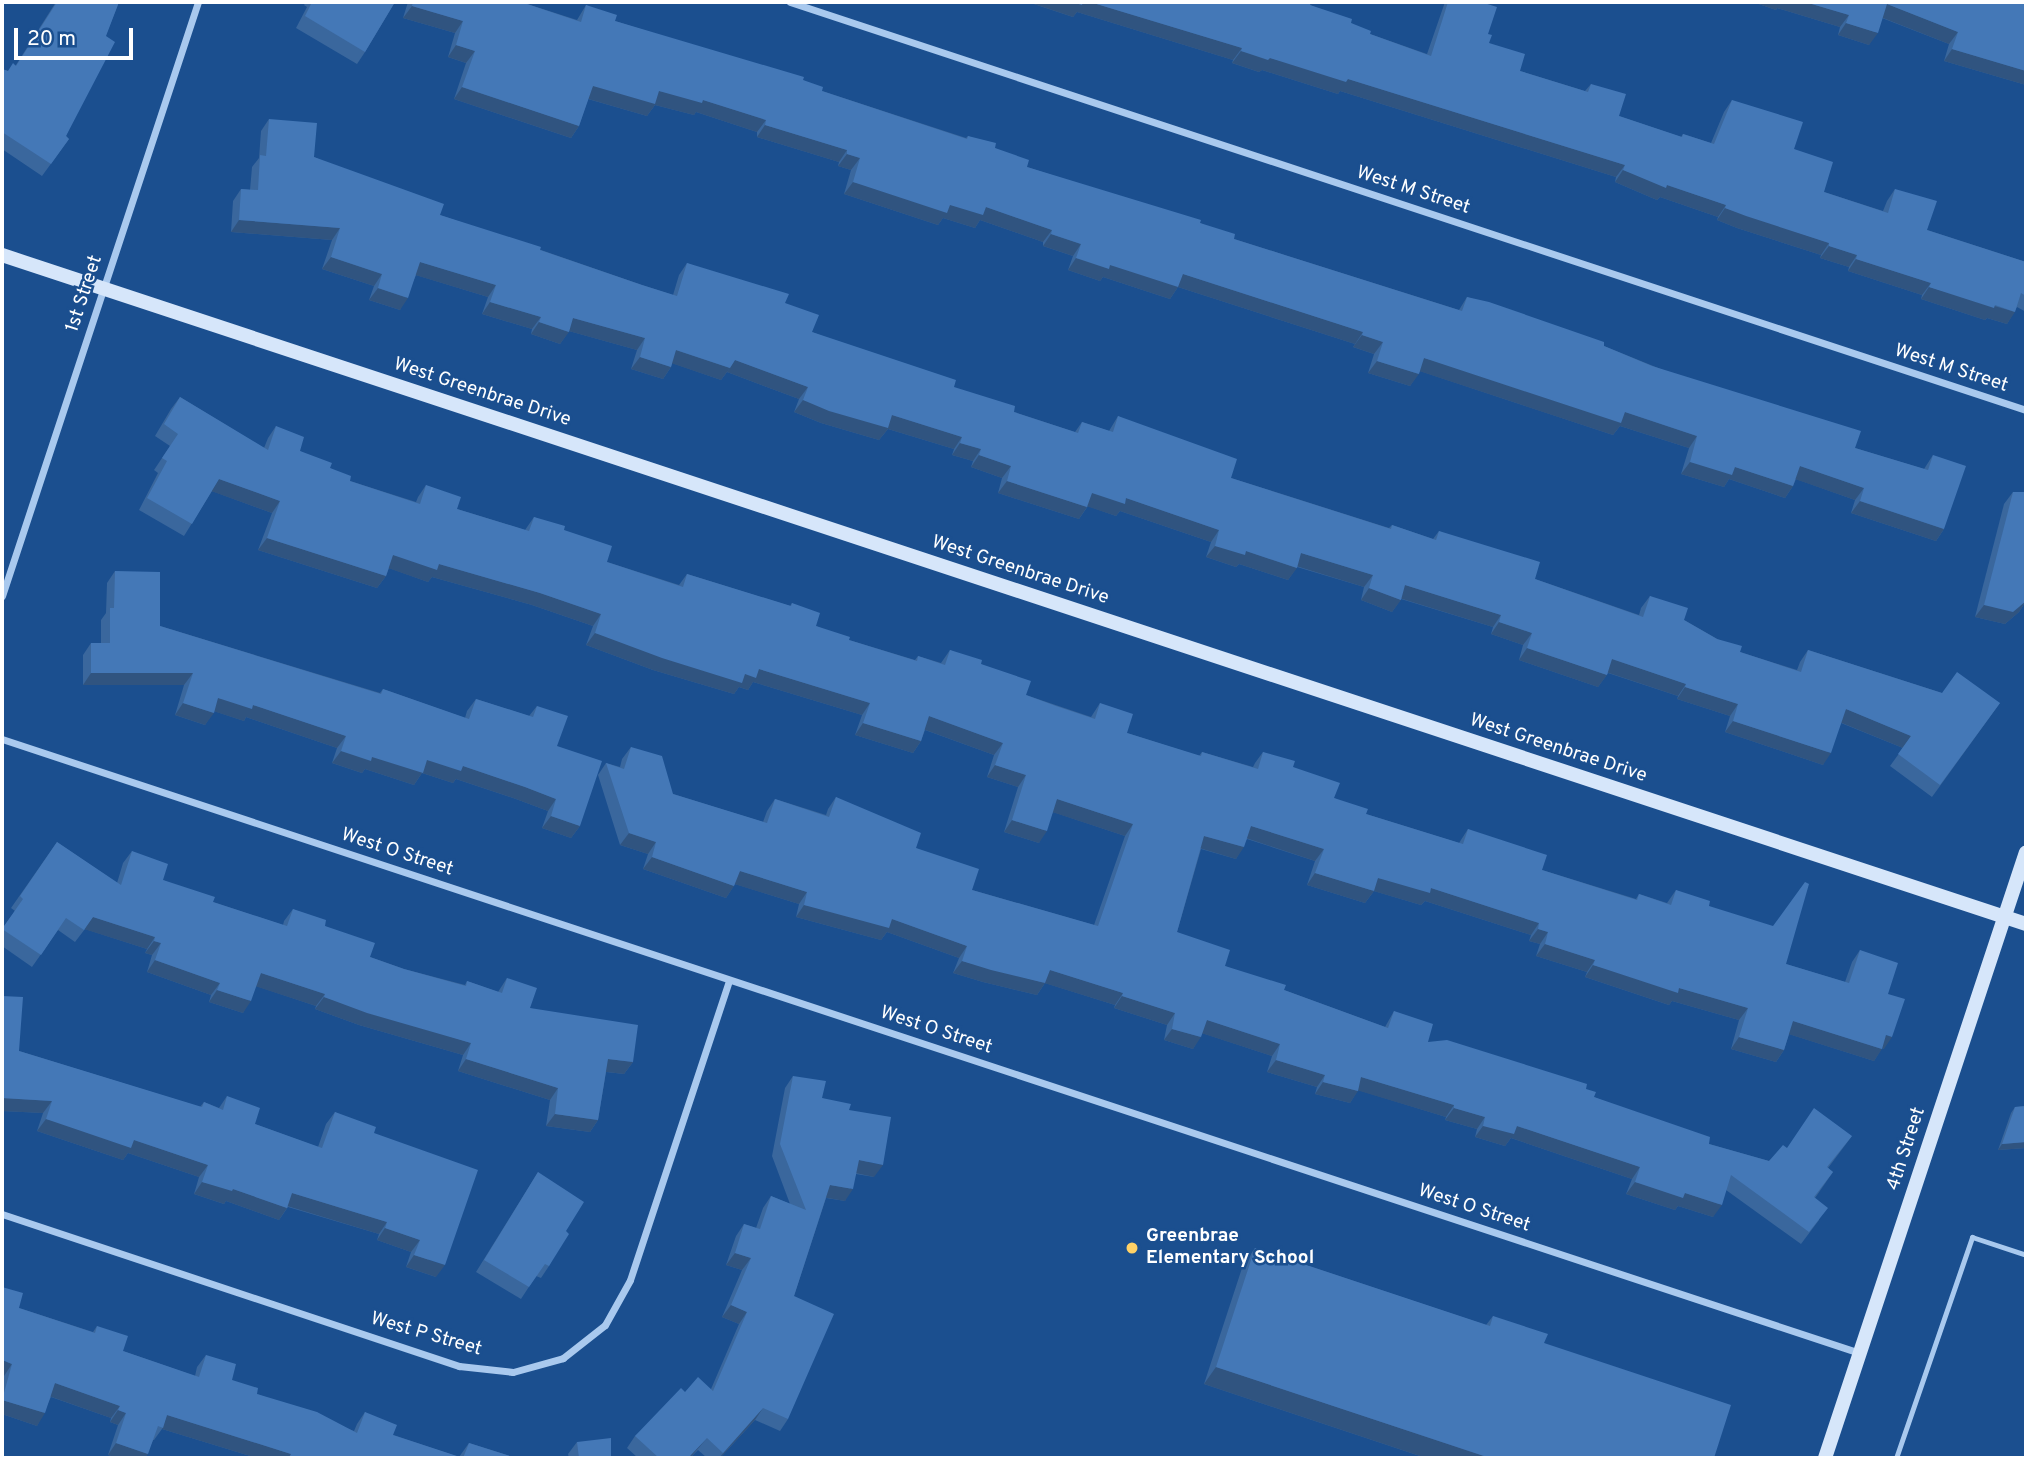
<!DOCTYPE html>
<html>
<head>
<meta charset="utf-8">
<style>
  body { margin:0 }
  #map { position:relative; width:2028px; height:1460px; overflow:hidden; background:#1b4f8f; font-family:Overpass,sans-serif }
  div>[style] { position:absolute }
  .lane>* { height:5px; margin:-2.5px; padding:0 2.5px; transform-origin:2.5px; border-radius:2.5px; background:#a9c9ee }
  .street>* { height:7px; margin:-3.5px; padding:0 3.5px; transform-origin:3.5px; border-radius:3.5px; background:#a9c9ee }
  .secondary>* { height:14px; margin:-7px; padding:0 7px; transform-origin:7px; border-radius:7px; background:#d6e6fa }
  .wall>* { inset:0; background:#3a679d }
  .shaded-wall>* { inset:0; background:#305480 }
  .building>* { inset:0; background:#4478b7 }
  .dots>* { width:19px; height:19px; translate:-50% -50%; box-sizing:border-box; border:4px solid #1b4f8f; border-radius:50% }
  span { translate:-50% -50%; white-space:nowrap; text-align:center; line-height:1.15; -webkit-text-stroke:5px #1b4f8f; paint-order:stroke }
  .street-label { font-size:19px; color:#fff }
  .poi-label { font-size:19px; color:#fff; font-weight:700 }
  .left { translate:0 -50%; text-align:left }
  .frame { position:absolute; inset:0; border:4px solid #fff; pointer-events:none }
  .scale { position:absolute; left:14px; top:28px; width:119px; height:32px; box-sizing:border-box; border:4px solid #fff; border-top:0; padding-left:9px; font-size:21px; line-height:24px; white-space:nowrap; color:#fff; -webkit-text-stroke:5px #1b4f8f; paint-order:stroke }
</style>
</head>
<body>
<div id="map">
  <div class="lane">
    <div style="left:1896px;top:1458px;width:234px;rotate:-71deg"></div>
    <div style="left:1972px;top:1237px;width:57px;rotate:18.4deg"></div>
  </div>
  <div class="street">
    <div style="left:790px;top:2px;width:1302px;rotate:18.27deg"></div>
    <div style="left:2px;top:596px;width:626px;rotate:-71.74deg"></div>
    <div style="left:2px;top:739px;width:1957px;rotate:18.29deg"></div>
    <div style="left:2px;top:1214px;width:482px;rotate:18.4deg"></div>
    <div style="left:459px;top:1366px;width:54px;rotate:6.3deg"></div>
    <div style="left:513px;top:1372px;width:52px;rotate:-15.6deg"></div>
    <div style="left:563px;top:1358px;width:53px;rotate:-38.2deg"></div>
    <div style="left:605px;top:1325px;width:51px;rotate:-60.9deg"></div>
    <div style="left:630px;top:1280px;width:316px;rotate:-71.7deg"></div>
  </div>
  <div class="secondary">
    <div style="left:2px;top:255px;width:2132px;rotate:18.29deg"></div>
    <div style="left:1825px;top:1458px;width:638px;rotate:-71.65deg"></div>
  </div>
  <div class="wall">
    <div style="clip-path:polygon(56px 2px,119px 2px,66px 136px,69px 139px,42px 176px,2px 149px,2px 69px,8px 71px,16px 65px)"></div>
    <div style="clip-path:polygon(306px 2px,395px 2px,365px 52px,357px 64px,296px 28px,307px 7px,304px 5px)"></div>
    <div style="clip-path:polygon(408px 2px,521px 2px,577px 20px,586px 5px,615px 21px,803px 80px,822px 91px,966px 138px,968px 136px,995px 148px,1027px 167px,1200px 223px,1234px 239px,1459px 310px,1467px 297px,1604px 346px,1855px 448px,1924px 469px,1933px 455px,1944px 529px,1936px 541px,1851px 513px,1855px 500px,1796px 479px,1793px 486px,1785px 498px,1729px 479px,1724px 487px,1681px 474px,1689px 448px,1620px 426px,1613px 435px,1420px 371px,1410px 386px,1368px 373px,1374px 354px,1353px 347px,1355px 344px,1178px 287px,1170px 299px,1103px 277px,1100px 281px,1068px 270px,1073px 256px,1043px 246px,1043px 242px,980px 220px,975px 228px,943px 218px,938px 225px,844px 194px,851px 170px,838px 166px,839px 162px,757px 137px,757px 132px,696px 112px,694px 115px,655px 105px,647px 116px,588px 99px,579px 126px,571px 138px,454px 99px,466px 63px,448px 57px,455px 33px,403px 18px)"></div>
    <div style="clip-path:polygon(1028px 2px,1311px 2px,1310px 5px,1351px 23px,1370px 34px,1427px 54px,1445px 2px,1481px 2px,1488px 34px,1489px 43px,1520px 71px,1585px 91px,1591px 84px,1619px 116px,1681px 137px,1683px 134px,1711px 143px,1724px 112px,1732px 100px,1794px 149px,1824px 192px,1883px 211px,1887px 201px,1895px 189px,1927px 230px,2026px 262px,2026px 312px,2017px 307px,2007px 324px,1987px 318px,1985px 320px,1921px 299px,1922px 295px,1848px 271px,1849px 267px,1820px 258px,1821px 255px,1737px 228px,1717px 220px,1718px 217px,1660px 197px,1657px 200px,1615px 182px,1616px 177px,1340px 91px,1338px 94px,1262px 70px,1259px 72px,1232px 63px,1233px 60px,1077px 12px,1073px 17px)"></div>
    <div style="clip-path:polygon(1753px 2px,2026px 2px,2026px 85px,1944px 61px,1949px 44px,1882px 18px,1869px 45px,1838px 35px,1840px 27px,1777px 8px,1776px 10px)"></div>
    <div style="clip-path:polygon(269px 119px,314px 157px,440px 215px,642px 285px,673px 295px,679px 275px,687px 263px,785px 303px,812px 332px,1014px 412px,1075px 432px,1082px 422px,1109px 431px,1118px 416px,1231px 478px,1389px 528px,1392px 525px,1433px 539px,1439px 531px,1535px 579px,1639px 615px,1641px 608px,1650px 596px,1684px 620px,1740px 652px,1797px 670px,1800px 662px,1808px 650px,1942px 693px,2000px 703px,1932px 797px,1890px 766px,1903px 748px,1841px 723px,1823px 765px,1725px 732px,1730px 716px,1677px 699px,1678px 696px,1608px 673px,1598px 687px,1519px 660px,1523px 645px,1491px 634px,1493px 627px,1401px 599px,1392px 612px,1361px 600px,1364px 587px,1297px 567px,1288px 580px,1239px 564px,1236px 567px,1206px 557px,1211px 542px,1120px 511px,1116px 516px,1088px 506px,1079px 519px,998px 493px,1002px 478px,971px 467px,973px 461px,952px 455px,954px 449px,888px 429px,879px 440px,821px 423px,794px 412px,799px 399px,727px 372px,721px 380px,672px 363px,671px 367px,663px 379px,631px 369px,637px 350px,569px 331px,560px 344px,531px 334px,532px 329px,482px 314px,488px 297px,416px 275px,400px 310px,369px 300px,374px 286px,322px 269px,332px 240px,231px 232px,233px 201px,241px 189px,250px 190px,252px 167px,259px 158px,261px 131px)"></div>
    <div style="clip-path:polygon(180px 397px,264px 448px,268px 438px,276px 426px,300px 451px,330px 468px,350px 481px,416px 502px,418px 497px,426px 485px,457px 509px,525px 530px,534px 517px,564px 530px,607px 562px,679px 585px,687px 574px,790px 606px,792px 603px,816px 626px,849px 640px,915px 660px,918px 656px,941px 663px,950px 650px,981px 664px,1026px 695px,1091px 717px,1100px 703px,1127px 733px,1199px 756px,1202px 752px,1253px 767px,1255px 763px,1263px 752px,1293px 767px,1334px 798px,1366px 814px,1459px 843px,1468px 829px,1542px 870px,1636px 899px,1639px 894px,1667px 903px,1676px 890px,1709px 906px,1786px 964px,1845px 982px,1852px 962px,1860px 950px,1888px 994px,1884px 1049px,1882px 1048px,1874px 1061px,1789px 1034px,1784px 1050px,1776px 1062px,1731px 1049px,1739px 1020px,1672px 1001px,1669px 1005px,1585px 977px,1587px 972px,1536px 956px,1540px 944px,1529px 941px,1531px 935px,1425px 901px,1421px 905px,1374px 891px,1365px 903px,1307px 885px,1315px 861px,1247px 839px,1236px 859px,1201px 849px,1177px 932px,1225px 966px,1284px 990px,1385px 1027px,1394px 1011px,1428px 1042px,1586px 1089px,1594px 1097px,1709px 1144px,1769px 1161px,1787px 1148px,1852px 1136px,1828px 1168px,1833px 1172px,1815px 1198px,1819px 1220px,1801px 1244px,1726px 1190px,1713px 1217px,1678px 1206px,1675px 1210px,1626px 1194px,1632px 1179px,1511px 1138px,1505px 1146px,1475px 1137px,1477px 1129px,1445px 1120px,1446px 1117px,1358px 1090px,1350px 1103px,1315px 1094px,1317px 1087px,1267px 1072px,1272px 1056px,1202px 1033px,1193px 1049px,1164px 1040px,1167px 1025px,1114px 1008px,1115px 1005px,1045px 983px,1037px 995px,983px 982px,953px 973px,959px 958px,887px 932px,881px 940px,796px 917px,799px 904px,735px 884px,726px 898px,643px 869px,648px 854px,620px 845px,598px 775px,606px 763px,620px 767px,622px 759px,631px 747px,673px 794px,763px 822px,767px 811px,775px 799px,826px 815px,828px 809px,836px 797px,916px 848px,972px 890px,1094px 925px,1125px 836px,1053px 812px,1039px 843px,1004px 832px,1018px 787px,987px 777px,994px 755px,925px 730px,921px 741px,913px 753px,855px 735px,862px 715px,753px 682px,748px 690px,739px 687px,734px 694px,653px 670px,586px 645px,593px 626px,532px 605px,432px 577px,428px 582px,389px 568px,386px 576px,377px 588px,258px 550px,272px 513px,212px 491px,184px 536px,139px 510px,158px 473px,154px 470px,170px 446px,155px 436px,171px 409px)"></div>
    <div style="clip-path:polygon(2013px 492px,2026px 601px,2019px 612px,2005px 624px,1975px 617px,2004px 504px)"></div>
    <div style="clip-path:polygon(115px 571px,160px 626px,380px 693px,383px 689px,465px 718px,467px 711px,476px 699px,529px 716px,537px 706px,557px 746px,580px 826px,571px 838px,542px 828px,548px 811px,516px 799px,456px 779px,453px 783px,422px 773px,414px 785px,365px 769px,362px 773px,332px 763px,337px 748px,246px 717px,244px 721px,214px 711px,205px 725px,175px 715px,184px 685px,83px 685px,83px 655px,91px 643px,101px 643px,101px 620px,106px 613px,107px 583px)"></div>
    <div style="clip-path:polygon(57px 842px,117px 883px,123px 863px,132px 851px,163px 880px,213px 902px,283px 925px,284px 921px,293px 909px,325px 926px,370px 957px,404px 969px,465px 985px,467px 981px,498px 992px,507px 978px,530px 1008px,633px 1062px,624px 1074px,606px 1072px,598px 1120px,590px 1132px,546px 1126px,550px 1100px,458px 1071px,463px 1055px,359px 1025px,315px 1009px,316px 1006px,256px 986px,243px 1013px,209px 1002px,211px 995px,147px 972px,152px 955px,145px 953px,147px 949px,85px 929px,75px 942px,58px 930px,32px 967px,2px 946px,2px 929px,15px 911px,11px 908px)"></div>
    <div style="clip-path:polygon(2px 996px,19px 1051px,200px 1107px,204px 1102px,219px 1108px,227px 1096px,255px 1124px,318px 1147px,326px 1124px,335px 1112px,374px 1133px,436px 1277px,406px 1267px,411px 1252px,377px 1240px,379px 1234px,288px 1207px,279px 1220px,226px 1201px,224px 1204px,194px 1194px,199px 1177px,128px 1153px,123px 1160px,37px 1131px,43px 1113px,2px 1111px)"></div>
    <div style="clip-path:polygon(793px 1076px,822px 1098px,849px 1110px,874px 1177px,856px 1174px,845px 1201px,826px 1198px,794px 1296px,788px 1419px,780px 1431px,755px 1420px,720px 1458px,707px 1458px,698px 1450px,690px 1458px,638px 1458px,627px 1448px,635px 1436px,685px 1392px,711px 1389px,739px 1324px,722px 1317px,742px 1270px,726px 1265px,736px 1236px,744px 1224px,756px 1228px,763px 1208px,771px 1196px,790px 1204px,772px 1156px,785px 1088px)"></div>
    <div style="clip-path:polygon(2026px 1103px,2026px 1148px,1998px 1150px,2011px 1113px,2015px 1107px,2026px 1106px)"></div>
    <div style="clip-path:polygon(538px 1172px,566px 1231px,549px 1266px,541px 1278px,536px 1276px,521px 1299px,476px 1272px)"></div>
    <div style="clip-path:polygon(1255px 1248px,1486px 1325px,1493px 1316px,1544px 1343px,1714px 1458px,1426px 1458px,1204px 1384px,1243px 1265px)"></div>
    <div style="clip-path:polygon(19px 1308px,93px 1332px,97px 1326px,123px 1351px,195px 1376px,197px 1367px,206px 1355px,232px 1380px,257px 1394px,354px 1431px,357px 1424px,365px 1412px,393px 1435px,459px 1457px,469px 1443px,516px 1458px,257px 1458px,162px 1429px,154px 1440px,153px 1440px,145px 1458px,118px 1458px,108px 1455px,118px 1425px,110px 1422px,111px 1418px,51px 1397px,37px 1426px,2px 1414px,2px 1383px)"></div>
    <div style="clip-path:polygon(577px 1442px,611px 1458px,569px 1458px,568px 1454px)"></div>
  </div>
  <div class="shaded-wall">
    <div style="clip-path:polygon(1028px 2px,1090px 2px,1242px 48px,1233px 60px,1077px 12px,1073px 17px)"></div>
    <div style="clip-path:polygon(1753px 2px,1805px 2px,1849px 15px,1840px 27px,1777px 8px,1776px 10px)"></div>
    <div style="clip-path:polygon(1887px 4px,1958px 32px,1949px 44px,1878px 16px)"></div>
    <div style="clip-path:polygon(412px 6px,463px 21px,455px 33px,403px 18px)"></div>
    <div style="clip-path:polygon(1846px 23px,1878px 33px,1869px 45px,1838px 35px)"></div>
    <div style="clip-path:polygon(456px 45px,475px 51px,466px 63px,448px 57px)"></div>
    <div style="clip-path:polygon(1952px 49px,2026px 71px,2026px 85px,1944px 61px)"></div>
    <div style="clip-path:polygon(1241px 51px,1270px 58px,1348px 79px,1625px 165px,1616px 177px,1340px 91px,1338px 94px,1262px 70px,1259px 72px,1232px 63px)"></div>
    <div style="clip-path:polygon(593px 86px,659px 91px,703px 100px,766px 120px,757px 132px,696px 112px,694px 115px,655px 105px,647px 116px,585px 98px)"></div>
    <div style="clip-path:polygon(462px 87px,579px 126px,571px 138px,454px 99px)"></div>
    <div style="clip-path:polygon(765px 125px,847px 150px,839px 162px,757px 137px)"></div>
    <div style="clip-path:polygon(847px 154px,860px 158px,851px 170px,838px 166px)"></div>
    <div style="clip-path:polygon(1623px 170px,1667px 185px,1726px 205px,1718px 217px,1660px 197px,1657px 200px,1615px 182px)"></div>
    <div style="clip-path:polygon(853px 182px,950px 205px,986px 207px,1052px 230px,1043px 242px,980px 220px,975px 228px,943px 218px,938px 225px,844px 194px)"></div>
    <div style="clip-path:polygon(1725px 208px,1829px 243px,1821px 255px,1737px 228px,1717px 220px)"></div>
    <div style="clip-path:polygon(239px 220px,340px 228px,332px 240px,231px 232px)"></div>
    <div style="clip-path:polygon(1051px 234px,1081px 244px,1073px 256px,1043px 246px)"></div>
    <div style="clip-path:polygon(1829px 246px,1857px 255px,1849px 267px,1820px 258px)"></div>
    <div style="clip-path:polygon(331px 257px,382px 274px,374px 286px,322px 269px)"></div>
    <div style="clip-path:polygon(1076px 258px,1110px 265px,1183px 274px,1363px 332px,1355px 344px,1178px 287px,1170px 299px,1103px 277px,1100px 281px,1068px 270px)"></div>
    <div style="clip-path:polygon(1856px 259px,1931px 283px,1922px 295px,1848px 271px)"></div>
    <div style="clip-path:polygon(420px 262px,496px 285px,488px 297px,412px 274px)"></div>
    <div style="clip-path:polygon(1929px 287px,2015px 312px,2007px 324px,1987px 318px,1985px 320px,1921px 299px)"></div>
    <div style="clip-path:polygon(378px 288px,408px 298px,400px 310px,369px 300px)"></div>
    <div style="clip-path:polygon(490px 302px,541px 317px,532px 329px,482px 314px)"></div>
    <div style="clip-path:polygon(573px 318px,645px 338px,637px 350px,565px 330px)"></div>
    <div style="clip-path:polygon(539px 322px,569px 332px,560px 344px,531px 334px)"></div>
    <div style="clip-path:polygon(1362px 335px,1383px 342px,1374px 354px,1353px 347px)"></div>
    <div style="clip-path:polygon(676px 350px,730px 368px,721px 380px,668px 362px)"></div>
    <div style="clip-path:polygon(640px 357px,671px 367px,663px 379px,631px 369px)"></div>
    <div style="clip-path:polygon(1424px 358px,1625px 412px,1697px 436px,1689px 448px,1620px 426px,1613px 435px,1416px 370px)"></div>
    <div style="clip-path:polygon(735px 360px,808px 387px,799px 399px,727px 372px)"></div>
    <div style="clip-path:polygon(1377px 361px,1419px 374px,1410px 386px,1368px 373px)"></div>
    <div style="clip-path:polygon(803px 400px,892px 415px,962px 437px,954px 449px,888px 429px,879px 440px,821px 423px,794px 412px)"></div>
    <div style="clip-path:polygon(960px 443px,981px 449px,973px 461px,952px 455px)"></div>
    <div style="clip-path:polygon(979px 455px,1011px 466px,1002px 478px,971px 467px)"></div>
    <div style="clip-path:polygon(1690px 462px,1735px 467px,1793px 486px,1785px 498px,1729px 479px,1724px 487px,1681px 474px)"></div>
    <div style="clip-path:polygon(1800px 466px,1864px 488px,1855px 500px,1792px 478px)"></div>
    <div style="clip-path:polygon(219px 479px,280px 501px,272px 513px,211px 491px)"></div>
    <div style="clip-path:polygon(1007px 481px,1087px 507px,1079px 519px,998px 493px)"></div>
    <div style="clip-path:polygon(1092px 493px,1126px 498px,1219px 530px,1211px 542px,1120px 511px,1116px 516px,1083px 505px)"></div>
    <div style="clip-path:polygon(1860px 501px,1944px 529px,1936px 541px,1851px 513px)"></div>
    <div style="clip-path:polygon(267px 538px,386px 576px,377px 588px,258px 550px)"></div>
    <div style="clip-path:polygon(1215px 546px,1246px 551px,1297px 568px,1288px 580px,1239px 564px,1236px 567px,1206px 557px)"></div>
    <div style="clip-path:polygon(1301px 553px,1373px 575px,1364px 587px,1293px 565px)"></div>
    <div style="clip-path:polygon(393px 555px,439px 564px,540px 593px,601px 614px,593px 626px,532px 605px,432px 577px,428px 582px,385px 567px)"></div>
    <div style="clip-path:polygon(1405px 585px,1501px 615px,1493px 627px,1396px 597px)"></div>
    <div style="clip-path:polygon(1369px 588px,1401px 600px,1392px 612px,1361px 600px)"></div>
    <div style="clip-path:polygon(2026px 601px,2019px 612px,2005px 624px,1975px 617px,1984px 605px)"></div>
    <div style="clip-path:polygon(1499px 622px,1532px 633px,1523px 645px,1491px 634px)"></div>
    <div style="clip-path:polygon(595px 633px,759px 669px,870px 703px,862px 715px,753px 682px,748px 690px,739px 687px,734px 694px,653px 670px,586px 645px)"></div>
    <div style="clip-path:polygon(1527px 648px,1607px 675px,1598px 687px,1519px 660px)"></div>
    <div style="clip-path:polygon(1612px 659px,1686px 684px,1678px 696px,1603px 671px)"></div>
    <div style="clip-path:polygon(91px 673px,193px 673px,184px 685px,83px 685px)"></div>
    <div style="clip-path:polygon(1685px 687px,1738px 704px,1730px 716px,1677px 699px)"></div>
    <div style="clip-path:polygon(218px 698px,253px 705px,346px 736px,337px 748px,246px 717px,244px 721px,210px 710px)"></div>
    <div style="clip-path:polygon(183px 703px,214px 713px,205px 725px,175px 715px)"></div>
    <div style="clip-path:polygon(1846px 709px,1911px 736px,1903px 748px,1837px 721px)"></div>
    <div style="clip-path:polygon(929px 716px,1003px 743px,994px 755px,920px 728px)"></div>
    <div style="clip-path:polygon(1733px 721px,1831px 753px,1823px 765px,1725px 732px)"></div>
    <div style="clip-path:polygon(863px 723px,921px 741px,913px 753px,855px 735px)"></div>
    <div style="clip-path:polygon(341px 751px,372px 757px,427px 760px,463px 766px,525px 787px,556px 799px,548px 811px,516px 799px,456px 779px,453px 783px,422px 773px,414px 785px,365px 769px,362px 773px,332px 763px)"></div>
    <div style="clip-path:polygon(995px 765px,1026px 775px,1018px 787px,987px 777px)"></div>
    <div style="clip-path:polygon(1057px 799px,1133px 824px,1125px 836px,1049px 811px)"></div>
    <div style="clip-path:polygon(551px 816px,580px 826px,571px 838px,542px 828px)"></div>
    <div style="clip-path:polygon(1012px 820px,1047px 831px,1039px 843px,1004px 832px)"></div>
    <div style="clip-path:polygon(1251px 826px,1324px 849px,1315px 861px,1243px 837px)"></div>
    <div style="clip-path:polygon(629px 833px,656px 842px,648px 854px,620px 845px)"></div>
    <div style="clip-path:polygon(1204px 836px,1244px 847px,1236px 859px,1196px 847px)"></div>
    <div style="clip-path:polygon(652px 857px,734px 886px,726px 898px,643px 869px)"></div>
    <div style="clip-path:polygon(740px 871px,807px 892px,799px 904px,731px 883px)"></div>
    <div style="clip-path:polygon(1315px 873px,1374px 891px,1365px 903px,1307px 885px)"></div>
    <div style="clip-path:polygon(1378px 878px,1431px 888px,1539px 923px,1531px 935px,1425px 901px,1421px 905px,1370px 890px)"></div>
    <div style="clip-path:polygon(804px 905px,892px 919px,967px 946px,959px 958px,887px 932px,881px 940px,796px 917px)"></div>
    <div style="clip-path:polygon(93px 917px,155px 937px,147px 949px,84px 929px)"></div>
    <div style="clip-path:polygon(1538px 929px,1548px 932px,1540px 944px,1529px 941px)"></div>
    <div style="clip-path:polygon(154px 941px,161px 943px,152px 955px,145px 953px)"></div>
    <div style="clip-path:polygon(1545px 944px,1595px 960px,1587px 972px,1536px 956px)"></div>
    <div style="clip-path:polygon(155px 960px,220px 983px,211px 995px,147px 972px)"></div>
    <div style="clip-path:polygon(962px 961px,1045px 983px,1037px 995px,983px 982px,953px 973px)"></div>
    <div style="clip-path:polygon(1593px 965px,1679px 988px,1748px 1008px,1739px 1020px,1672px 1001px,1669px 1005px,1585px 977px)"></div>
    <div style="clip-path:polygon(1050px 970px,1123px 993px,1115px 1005px,1041px 982px)"></div>
    <div style="clip-path:polygon(261px 973px,325px 994px,316px 1006px,252px 985px)"></div>
    <div style="clip-path:polygon(217px 990px,251px 1001px,243px 1013px,209px 1002px)"></div>
    <div style="clip-path:polygon(1122px 996px,1175px 1013px,1167px 1025px,1114px 1008px)"></div>
    <div style="clip-path:polygon(324px 997px,471px 1043px,463px 1055px,359px 1025px,315px 1009px)"></div>
    <div style="clip-path:polygon(1207px 1020px,1280px 1044px,1272px 1056px,1198px 1032px)"></div>
    <div style="clip-path:polygon(1793px 1021px,1882px 1049px,1874px 1061px,1785px 1033px)"></div>
    <div style="clip-path:polygon(1172px 1029px,1201px 1037px,1193px 1049px,1164px 1040px)"></div>
    <div style="clip-path:polygon(1886px 1035px,1892px 1037px,1884px 1049px,1878px 1047px)"></div>
    <div style="clip-path:polygon(1739px 1037px,1784px 1050px,1776px 1062px,1731px 1049px)"></div>
    <div style="clip-path:polygon(466px 1059px,558px 1088px,550px 1100px,458px 1071px)"></div>
    <div style="clip-path:polygon(608px 1059px,633px 1062px,624px 1074px,599px 1071px)"></div>
    <div style="clip-path:polygon(1276px 1060px,1325px 1075px,1317px 1087px,1267px 1072px)"></div>
    <div style="clip-path:polygon(1361px 1077px,1454px 1105px,1446px 1117px,1353px 1089px)"></div>
    <div style="clip-path:polygon(1323px 1082px,1358px 1091px,1350px 1103px,1315px 1094px)"></div>
    <div style="clip-path:polygon(2px 1098px,52px 1101px,43px 1113px,2px 1111px)"></div>
    <div style="clip-path:polygon(1454px 1108px,1485px 1117px,1477px 1129px,1445px 1120px)"></div>
    <div style="clip-path:polygon(555px 1114px,598px 1120px,590px 1132px,546px 1126px)"></div>
    <div style="clip-path:polygon(46px 1119px,134px 1140px,208px 1165px,199px 1177px,128px 1153px,123px 1160px,37px 1131px)"></div>
    <div style="clip-path:polygon(1483px 1126px,1517px 1126px,1640px 1167px,1632px 1179px,1511px 1138px,1505px 1146px,1475px 1137px)"></div>
    <div style="clip-path:polygon(2026px 1142px,2026px 1148px,1998px 1150px,2002px 1144px)"></div>
    <div style="clip-path:polygon(859px 1160px,883px 1165px,874px 1177px,851px 1172px)"></div>
    <div style="clip-path:polygon(202px 1182px,233px 1189px,287px 1208px,279px 1220px,226px 1201px,224px 1204px,194px 1194px)"></div>
    <div style="clip-path:polygon(1635px 1182px,1685px 1193px,1722px 1205px,1713px 1217px,1678px 1206px,1675px 1210px,1626px 1194px)"></div>
    <div style="clip-path:polygon(830px 1185px,853px 1189px,845px 1201px,822px 1197px)"></div>
    <div style="clip-path:polygon(292px 1193px,387px 1222px,379px 1234px,284px 1205px)"></div>
    <div style="clip-path:polygon(385px 1228px,420px 1240px,411px 1252px,377px 1240px)"></div>
    <div style="clip-path:polygon(735px 1253px,751px 1258px,742px 1270px,726px 1265px)"></div>
    <div style="clip-path:polygon(414px 1255px,445px 1265px,436px 1277px,406px 1267px)"></div>
    <div style="clip-path:polygon(731px 1305px,747px 1312px,739px 1324px,722px 1317px)"></div>
    <div style="clip-path:polygon(2px 1360px,12px 1364px,4px 1376px,2px 1375px)"></div>
    <div style="clip-path:polygon(1216px 1367px,1490px 1458px,1426px 1458px,1204px 1384px)"></div>
    <div style="clip-path:polygon(55px 1383px,120px 1406px,111px 1418px,46px 1395px)"></div>
    <div style="clip-path:polygon(2px 1400px,45px 1413px,37px 1426px,2px 1414px)"></div>
    <div style="clip-path:polygon(763px 1408px,755px 1420px,720px 1458px,719px 1458px)"></div>
    <div style="clip-path:polygon(118px 1410px,126px 1413px,118px 1425px,110px 1422px)"></div>
    <div style="clip-path:polygon(167px 1415px,291px 1454px,288px 1458px,257px 1458px,162px 1429px)"></div>
    <div style="clip-path:polygon(707px 1438px,690px 1458px,688px 1458px)"></div>
    <div style="clip-path:polygon(116px 1443px,148px 1454px,145px 1458px,118px 1458px,108px 1455px)"></div>
  </div>
  <div class="building">
    <div style="clip-path:polygon(57px 2px,119px 2px,106px 36px,115px 42px,66px 136px,69px 139px,51px 164px,2px 132px,2px 69px,8px 71px,13px 63px,16px 66px)"></div>
    <div style="clip-path:polygon(312px 2px,395px 2px,365px 52px,305px 16px)"></div>
    <div style="clip-path:polygon(413px 2px,521px 2px,581px 22px,586px 5px,617px 15px,615px 21px,804px 77px,803px 80px,823px 87px,822px 91px,967px 139px,968px 136px,996px 143px,995px 148px,1029px 160px,1027px 167px,1201px 220px,1200px 223px,1235px 234px,1234px 239px,1462px 311px,1467px 297px,1489px 302px,1604px 342px,1604px 346px,1652px 366px,1861px 431px,1855px 448px,1928px 470px,1933px 455px,1966px 466px,1944px 529px,1860px 501px,1864px 488px,1800px 466px,1793px 486px,1735px 467px,1732px 475px,1690px 462px,1697px 436px,1625px 412px,1621px 423px,1424px 358px,1419px 374px,1377px 361px,1383px 342px,1362px 335px,1363px 332px,1183px 274px,1178px 287px,1110px 265px,1109px 269px,1076px 258px,1081px 244px,1051px 234px,1052px 230px,986px 207px,983px 215px,950px 205px,947px 213px,853px 182px,860px 158px,847px 154px,847px 150px,765px 125px,766px 120px,703px 100px,702px 103px,659px 91px,655px 104px,593px 86px,579px 126px,462px 87px,475px 51px,456px 45px,463px 21px,412px 6px)"></div>
    <div style="clip-path:polygon(1072px 2px,1083px 2px,1082px 5px)"></div>
    <div style="clip-path:polygon(1090px 2px,1311px 2px,1310px 5px,1352px 19px,1351px 23px,1371px 31px,1370px 34px,1431px 56px,1448px 2px,1481px 2px,1497px 7px,1488px 34px,1492px 35px,1489px 43px,1525px 54px,1520px 71px,1588px 92px,1591px 84px,1626px 94px,1619px 116px,1682px 137px,1683px 134px,1714px 144px,1732px 100px,1803px 122px,1794px 149px,1833px 162px,1824px 192px,1888px 213px,1895px 189px,1937px 201px,1927px 230px,2026px 262px,2026px 296px,2021px 293px,2015px 312px,1995px 305px,1994px 308px,1929px 287px,1931px 283px,1856px 259px,1857px 255px,1829px 246px,1829px 243px,1746px 216px,1725px 208px,1726px 205px,1667px 185px,1666px 188px,1623px 170px,1625px 165px,1348px 79px,1346px 82px,1270px 58px,1268px 60px,1241px 51px,1242px 48px)"></div>
    <div style="clip-path:polygon(1805px 2px,2026px 2px,2026px 71px,1952px 49px,1958px 32px,1887px 4px,1878px 33px,1846px 23px,1849px 15px)"></div>
    <div style="clip-path:polygon(269px 119px,317px 123px,314px 157px,444px 204px,440px 215px,541px 247px,540px 250px,642px 285px,677px 296px,687px 263px,789px 294px,785px 303px,819px 315px,812px 332px,956px 380px,954px 387px,1015px 406px,1014px 412px,1078px 433px,1082px 422px,1113px 432px,1118px 416px,1237px 459px,1231px 478px,1391px 529px,1392px 525px,1436px 540px,1439px 531px,1540px 562px,1535px 579px,1643px 617px,1650px 596px,1688px 608px,1684px 620px,1717px 639px,1742px 646px,1740px 652px,1801px 672px,1808px 650px,1942px 693px,1957px 672px,2000px 703px,1940px 785px,1898px 754px,1911px 736px,1846px 709px,1831px 753px,1733px 721px,1738px 704px,1685px 687px,1686px 684px,1612px 659px,1607px 675px,1527px 648px,1532px 633px,1499px 622px,1501px 615px,1405px 585px,1401px 600px,1369px 588px,1373px 575px,1301px 553px,1297px 568px,1246px 551px,1245px 555px,1215px 546px,1219px 530px,1126px 498px,1125px 504px,1092px 493px,1087px 507px,1007px 481px,1011px 466px,979px 455px,981px 449px,960px 443px,962px 437px,892px 415px,888px 428px,829px 411px,803px 400px,808px 387px,735px 360px,730px 368px,676px 350px,671px 367px,640px 357px,645px 338px,573px 318px,569px 332px,539px 322px,541px 317px,490px 302px,496px 285px,420px 262px,408px 298px,378px 288px,382px 274px,331px 257px,340px 228px,239px 220px,241px 189px,258px 190px,260px 155px,266px 156px)"></div>
    <div style="clip-path:polygon(180px 397px,268px 450px,276px 426px,304px 437px,300px 451px,332px 463px,330px 468px,351px 476px,350px 481px,420px 504px,426px 485px,461px 497px,457px 509px,529px 531px,534px 517px,565px 526px,564px 530px,612px 546px,607px 562px,683px 587px,687px 574px,791px 606px,792px 603px,820px 613px,816px 626px,850px 637px,849px 640px,917px 661px,918px 656px,945px 665px,950px 650px,982px 660px,981px 664px,1031px 681px,1026px 695px,1056px 706px,1095px 719px,1100px 703px,1133px 714px,1127px 733px,1201px 756px,1202px 752px,1258px 769px,1263px 752px,1295px 761px,1293px 767px,1340px 783px,1334px 798px,1368px 809px,1366px 814px,1463px 844px,1468px 829px,1547px 855px,1542px 870px,1637px 900px,1639px 894px,1671px 905px,1676px 890px,1710px 901px,1709px 906px,1773px 926px,1805px 882px,1809px 884px,1786px 964px,1849px 983px,1860px 950px,1898px 963px,1888px 994px,1905px 999px,1892px 1037px,1886px 1035px,1882px 1049px,1793px 1021px,1784px 1050px,1739px 1037px,1748px 1008px,1679px 988px,1678px 993px,1593px 965px,1595px 960px,1545px 944px,1548px 932px,1538px 929px,1539px 923px,1431px 888px,1430px 893px,1378px 878px,1374px 891px,1315px 873px,1324px 849px,1251px 826px,1244px 847px,1204px 836px,1177px 932px,1230px 950px,1225px 966px,1286px 985px,1284px 990px,1388px 1028px,1394px 1011px,1433px 1024px,1428px 1042px,1447px 1040px,1587px 1084px,1586px 1089px,1596px 1092px,1594px 1097px,1710px 1137px,1709px 1144px,1769px 1161px,1783px 1145px,1787px 1148px,1814px 1108px,1852px 1136px,1827px 1167px,1833px 1172px,1814px 1197px,1828px 1208px,1809px 1232px,1731px 1175px,1722px 1205px,1685px 1193px,1683px 1198px,1635px 1182px,1640px 1167px,1517px 1126px,1514px 1134px,1483px 1126px,1485px 1117px,1454px 1108px,1454px 1105px,1361px 1077px,1358px 1091px,1323px 1082px,1325px 1075px,1276px 1060px,1280px 1044px,1207px 1020px,1201px 1037px,1172px 1029px,1175px 1013px,1122px 996px,1123px 993px,1050px 970px,1045px 983px,991px 970px,962px 961px,967px 946px,892px 919px,889px 928px,804px 905px,807px 892px,740px 871px,734px 886px,652px 857px,656px 842px,629px 833px,606px 763px,624px 769px,631px 747px,662px 756px,673px 794px,767px 823px,775px 799px,829px 817px,836px 797px,921px 833px,916px 848px,979px 869px,972px 890px,1098px 926px,1133px 824px,1057px 799px,1047px 831px,1012px 820px,1026px 775px,995px 765px,1003px 743px,929px 716px,921px 741px,863px 723px,870px 703px,759px 669px,756px 678px,745px 674px,742px 683px,662px 658px,595px 633px,601px 614px,540px 593px,439px 564px,437px 570px,393px 555px,386px 576px,267px 538px,280px 501px,219px 479px,192px 524px,147px 498px,167px 461px,162px 458px,178px 434px,164px 424px)"></div>
    <div style="clip-path:polygon(2013px 492px,2026px 492px,2026px 601px,2013px 612px,1984px 605px)"></div>
    <div style="clip-path:polygon(115px 571px,160px 572px,160px 626px,381px 694px,383px 689px,469px 719px,476px 699px,533px 717px,537px 706px,568px 716px,557px 746px,602px 761px,580px 826px,551px 816px,556px 799px,525px 787px,463px 766px,461px 771px,427px 760px,423px 773px,372px 757px,371px 761px,341px 751px,346px 736px,253px 705px,252px 709px,218px 698px,214px 713px,183px 703px,193px 673px,91px 673px,91px 643px,110px 643px,110px 608px,114px 608px)"></div>
    <div style="clip-path:polygon(57px 842px,121px 885px,132px 851px,168px 864px,163px 880px,215px 897px,213px 902px,287px 926px,293px 909px,326px 920px,325px 926px,375px 943px,370px 957px,404px 969px,466px 986px,467px 981px,502px 993px,507px 978px,537px 988px,530px 1008px,638px 1025px,633px 1062px,608px 1059px,598px 1120px,555px 1114px,558px 1088px,466px 1059px,471px 1043px,367px 1013px,324px 997px,325px 994px,261px 973px,251px 1001px,217px 990px,220px 983px,155px 960px,161px 943px,154px 941px,155px 937px,93px 917px,84px 930px,66px 918px,41px 955px,2px 929px,23px 899px,20px 896px)"></div>
    <div style="clip-path:polygon(2px 996px,23px 997px,19px 1051px,202px 1107px,204px 1102px,223px 1110px,227px 1096px,260px 1108px,255px 1124px,322px 1148px,335px 1112px,376px 1127px,374px 1133px,478px 1170px,445px 1265px,414px 1255px,420px 1240px,385px 1228px,387px 1222px,292px 1193px,287px 1208px,233px 1189px,232px 1191px,202px 1182px,208px 1165px,134px 1140px,131px 1148px,46px 1119px,52px 1101px,2px 1098px)"></div>
    <div style="clip-path:polygon(793px 1076px,826px 1081px,822px 1098px,851px 1104px,849px 1110px,891px 1117px,883px 1165px,859px 1160px,853px 1189px,830px 1185px,794px 1296px,834px 1314px,788px 1419px,763px 1408px,723px 1453px,707px 1438px,688px 1458px,659px 1458px,635px 1436px,681px 1388px,685px 1392px,698px 1377px,713px 1391px,747px 1312px,731px 1305px,751px 1258px,735px 1253px,744px 1224px,760px 1229px,771px 1196px,806px 1210px,780px 1144px)"></div>
    <div style="clip-path:polygon(2026px 1106px,2026px 1142px,2002px 1144px,2015px 1107px)"></div>
    <div style="clip-path:polygon(538px 1172px,584px 1202px,566px 1231px,569px 1234px,549px 1266px,545px 1264px,529px 1287px,484px 1260px)"></div>
    <div style="clip-path:polygon(1255px 1248px,1490px 1326px,1493px 1316px,1548px 1334px,1544px 1343px,1731px 1405px,1714px 1458px,1490px 1458px,1216px 1367px)"></div>
    <div style="clip-path:polygon(2px 1287px,23px 1293px,19px 1308px,95px 1333px,97px 1326px,128px 1336px,123px 1351px,199px 1377px,206px 1355px,236px 1364px,232px 1380px,258px 1388px,257px 1394px,317px 1412px,357px 1433px,365px 1412px,397px 1425px,393px 1435px,463px 1458px,469px 1443px,516px 1458px,289px 1458px,291px 1454px,167px 1415px,163px 1428px,158px 1426px,148px 1454px,116px 1443px,126px 1413px,118px 1410px,120px 1406px,55px 1383px,45px 1413px,2px 1400px,12px 1364px,2px 1360px)"></div>
    <div style="clip-path:polygon(611px 1438px,611px 1458px,579px 1458px,577px 1442px)"></div>
  </div>
  <div class="dots">
    <div style="left:1132px;top:1248px;background:#ffd166"></div>
  </div>
  <div class="street-label">
    <span style="left:1413px;top:191px;rotate:18deg">West M Street</span>
    <span style="left:85px;top:294px;rotate:-72deg">1st Street</span>
    <span style="left:1951px;top:369px;rotate:18deg">West M Street</span>
    <span style="left:482px;top:393px;rotate:18deg">West Greenbrae Drive</span>
    <span style="left:1020px;top:571px;rotate:18deg">West Greenbrae Drive</span>
    <span style="left:1558px;top:749px;rotate:18deg">West Greenbrae Drive</span>
    <span style="left:397px;top:853px;rotate:18deg">West O Street</span>
    <span style="left:936px;top:1031px;rotate:18deg">West O Street</span>
    <span style="left:1907px;top:1149px;rotate:-72deg">4th Street</span>
    <span style="left:1474px;top:1209px;rotate:18deg">West O Street</span>
    <span style="left:426px;top:1335px;rotate:16deg">West P Street</span>
  </div>
  <div class="poi-label">
    <span class="left" style="left:1146px;top:1248px">Greenbrae<br>Elementary School</span>
  </div>
  <div class="frame"></div>
  <div class="scale">20 m</div>
</div>
</body>
</html>
